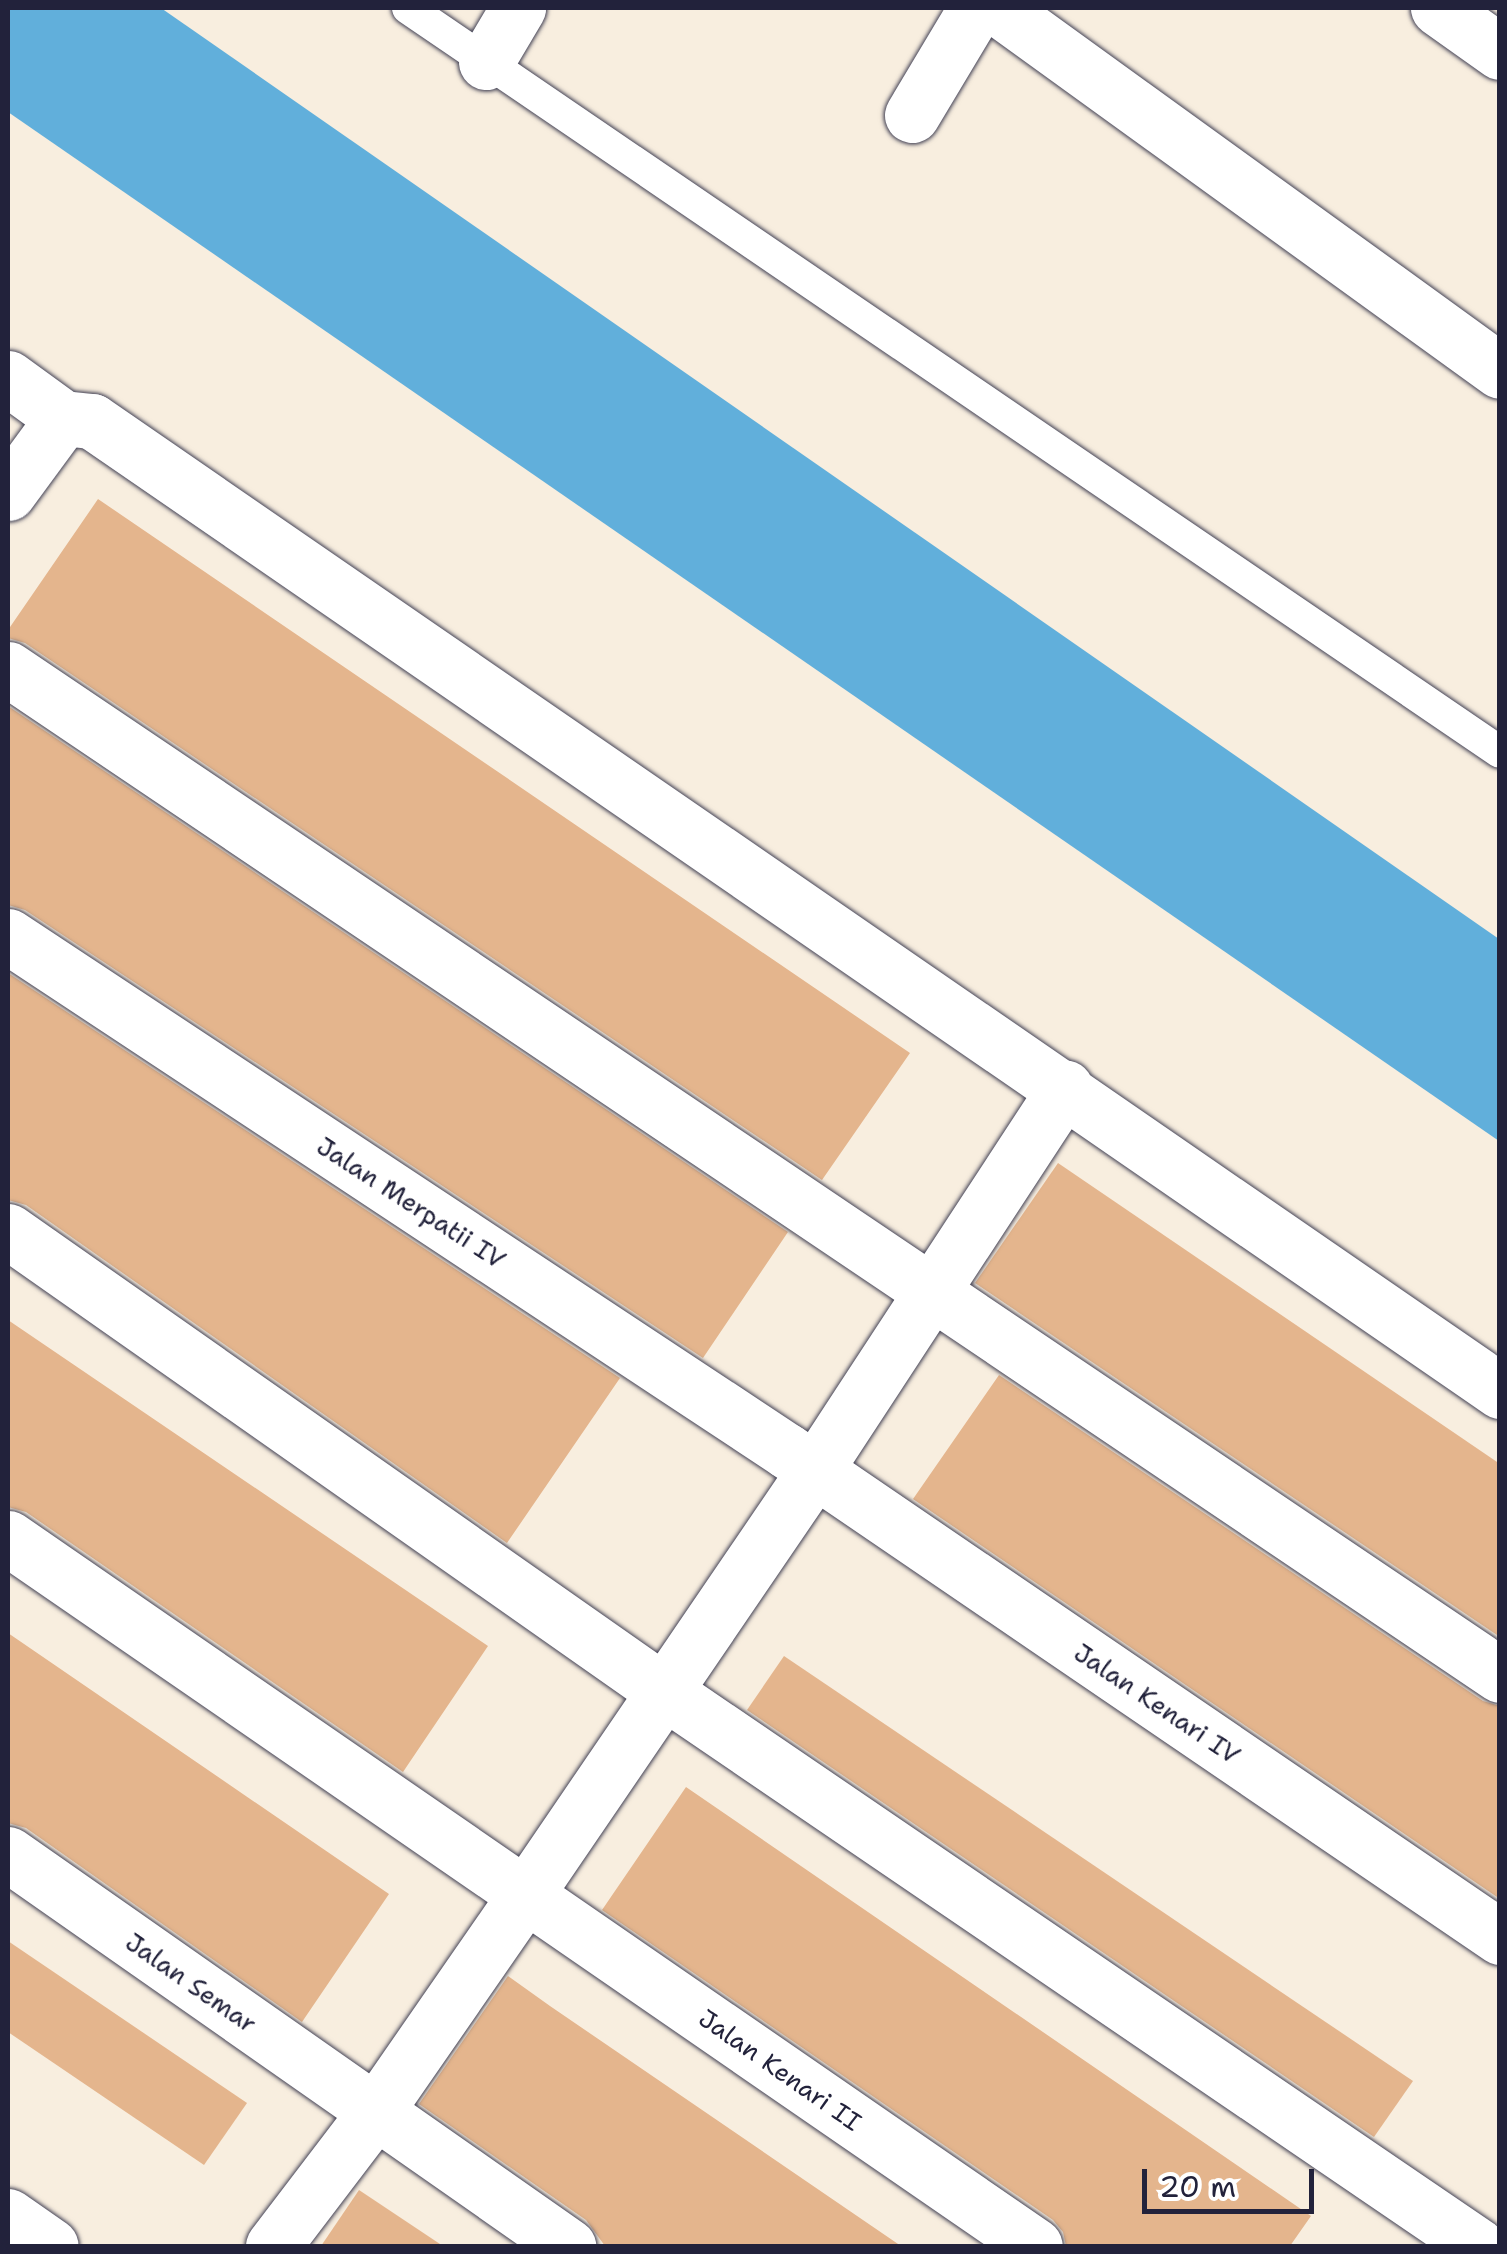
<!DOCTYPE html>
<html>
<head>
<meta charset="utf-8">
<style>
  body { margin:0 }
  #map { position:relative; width:1507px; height:2254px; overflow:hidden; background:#f8eedf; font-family:"Shantell Sans",sans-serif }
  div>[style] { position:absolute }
  .water>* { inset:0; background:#61afdb }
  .building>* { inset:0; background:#e4b58d }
  .roads { filter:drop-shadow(0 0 2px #424154) drop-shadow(0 0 2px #424154) }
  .service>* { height:32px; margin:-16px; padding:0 16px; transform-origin:16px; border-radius:16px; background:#fff }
  .minor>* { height:55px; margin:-27.5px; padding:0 27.5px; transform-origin:27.5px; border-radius:27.5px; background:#fff }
  .tertiary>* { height:55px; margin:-27.5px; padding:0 27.5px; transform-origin:27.5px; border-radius:27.5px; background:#fff }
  span { translate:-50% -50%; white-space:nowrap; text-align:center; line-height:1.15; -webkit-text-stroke:8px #fff; paint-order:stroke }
  .street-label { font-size:25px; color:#22223b }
  .frame { position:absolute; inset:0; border:10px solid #22223b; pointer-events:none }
  .scale { position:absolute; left:1142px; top:2169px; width:172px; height:45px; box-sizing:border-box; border:5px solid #22223b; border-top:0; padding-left:12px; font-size:30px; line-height:35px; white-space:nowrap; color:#22223b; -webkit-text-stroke:8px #fff; paint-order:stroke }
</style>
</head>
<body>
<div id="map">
  <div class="water">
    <div style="clip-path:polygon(8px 8px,161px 8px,1499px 939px,1499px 1141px,8px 112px)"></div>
  </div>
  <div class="building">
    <div style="clip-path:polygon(98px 499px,910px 1053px,822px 1180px,25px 643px,8px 638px,8px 630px)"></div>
    <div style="clip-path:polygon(8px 706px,788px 1232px,703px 1358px,25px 910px,8px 905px)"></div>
    <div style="clip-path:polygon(8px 973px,620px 1378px,507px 1543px,26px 1205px,8px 1200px)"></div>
    <div style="clip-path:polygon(1058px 1163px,1500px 1464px,1500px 1637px,975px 1283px)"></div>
    <div style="clip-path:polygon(8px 1320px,488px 1646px,403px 1772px,26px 1512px,8px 1507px)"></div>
    <div style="clip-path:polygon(999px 1375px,1483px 1701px,1500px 1706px,1500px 1899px,913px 1499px)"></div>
    <div style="clip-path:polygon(8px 1633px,389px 1894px,302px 2022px,26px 1828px,8px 1823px)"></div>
    <div style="clip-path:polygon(784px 1656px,1413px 2081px,1374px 2137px,747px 1710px)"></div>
    <div style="clip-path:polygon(686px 1787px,1311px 2216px,1290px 2246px,1066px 2246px,1063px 2232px,1053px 2220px,602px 1910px)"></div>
    <div style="clip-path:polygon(8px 1941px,247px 2103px,204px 2165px,8px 2032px)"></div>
    <div style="clip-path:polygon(508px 1976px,550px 2006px,901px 2246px,605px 2246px,586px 2220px,419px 2104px)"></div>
    <div style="clip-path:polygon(359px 2190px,443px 2246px,321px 2246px)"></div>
  </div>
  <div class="roads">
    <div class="service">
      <div style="left:408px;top:8px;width:1321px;rotate:34.27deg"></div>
    </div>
    <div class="minor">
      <div style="left:998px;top:8px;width:619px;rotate:35.87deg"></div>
      <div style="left:1438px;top:8px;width:76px;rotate:35.4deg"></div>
      <div style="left:486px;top:62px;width:63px;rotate:-59.3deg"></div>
      <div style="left:912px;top:115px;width:125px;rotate:-59.1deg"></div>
      <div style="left:8px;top:378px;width:68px;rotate:36deg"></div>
      <div style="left:63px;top:418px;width:29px;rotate:6deg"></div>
      <div style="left:92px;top:421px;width:1710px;rotate:34.56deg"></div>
      <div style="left:8px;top:493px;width:93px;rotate:-53.7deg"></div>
      <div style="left:8px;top:669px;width:1799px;rotate:33.99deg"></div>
      <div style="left:8px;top:936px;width:934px;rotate:33.47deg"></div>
      <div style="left:787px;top:1451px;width:863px;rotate:34.28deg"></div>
      <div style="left:8px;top:1231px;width:799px;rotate:35.06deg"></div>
      <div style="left:662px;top:1690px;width:987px;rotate:34.27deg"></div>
      <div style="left:8px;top:1538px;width:1247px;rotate:34.58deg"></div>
      <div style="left:8px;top:1854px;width:684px;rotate:34.99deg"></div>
      <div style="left:273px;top:2246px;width:168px;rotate:-52.7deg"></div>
      <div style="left:375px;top:2112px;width:265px;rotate:-55.3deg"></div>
      <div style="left:526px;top:1894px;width:513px;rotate:-55.72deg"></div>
      <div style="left:815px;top:1470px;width:457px;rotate:-56.8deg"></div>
    </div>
    <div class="tertiary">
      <div style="left:8px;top:2216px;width:52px;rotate:34.9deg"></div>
    </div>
  </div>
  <div class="street-label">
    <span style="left:411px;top:1203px;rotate:33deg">Jalan Merpatii IV</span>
    <span style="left:1157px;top:1704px;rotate:34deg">Jalan Kenari IV</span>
    <span style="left:191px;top:1983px;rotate:35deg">Jalan Semar</span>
    <span style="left:780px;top:2070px;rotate:35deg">Jalan Kenari II</span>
  </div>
  <div class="frame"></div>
  <div class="scale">20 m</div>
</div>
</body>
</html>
